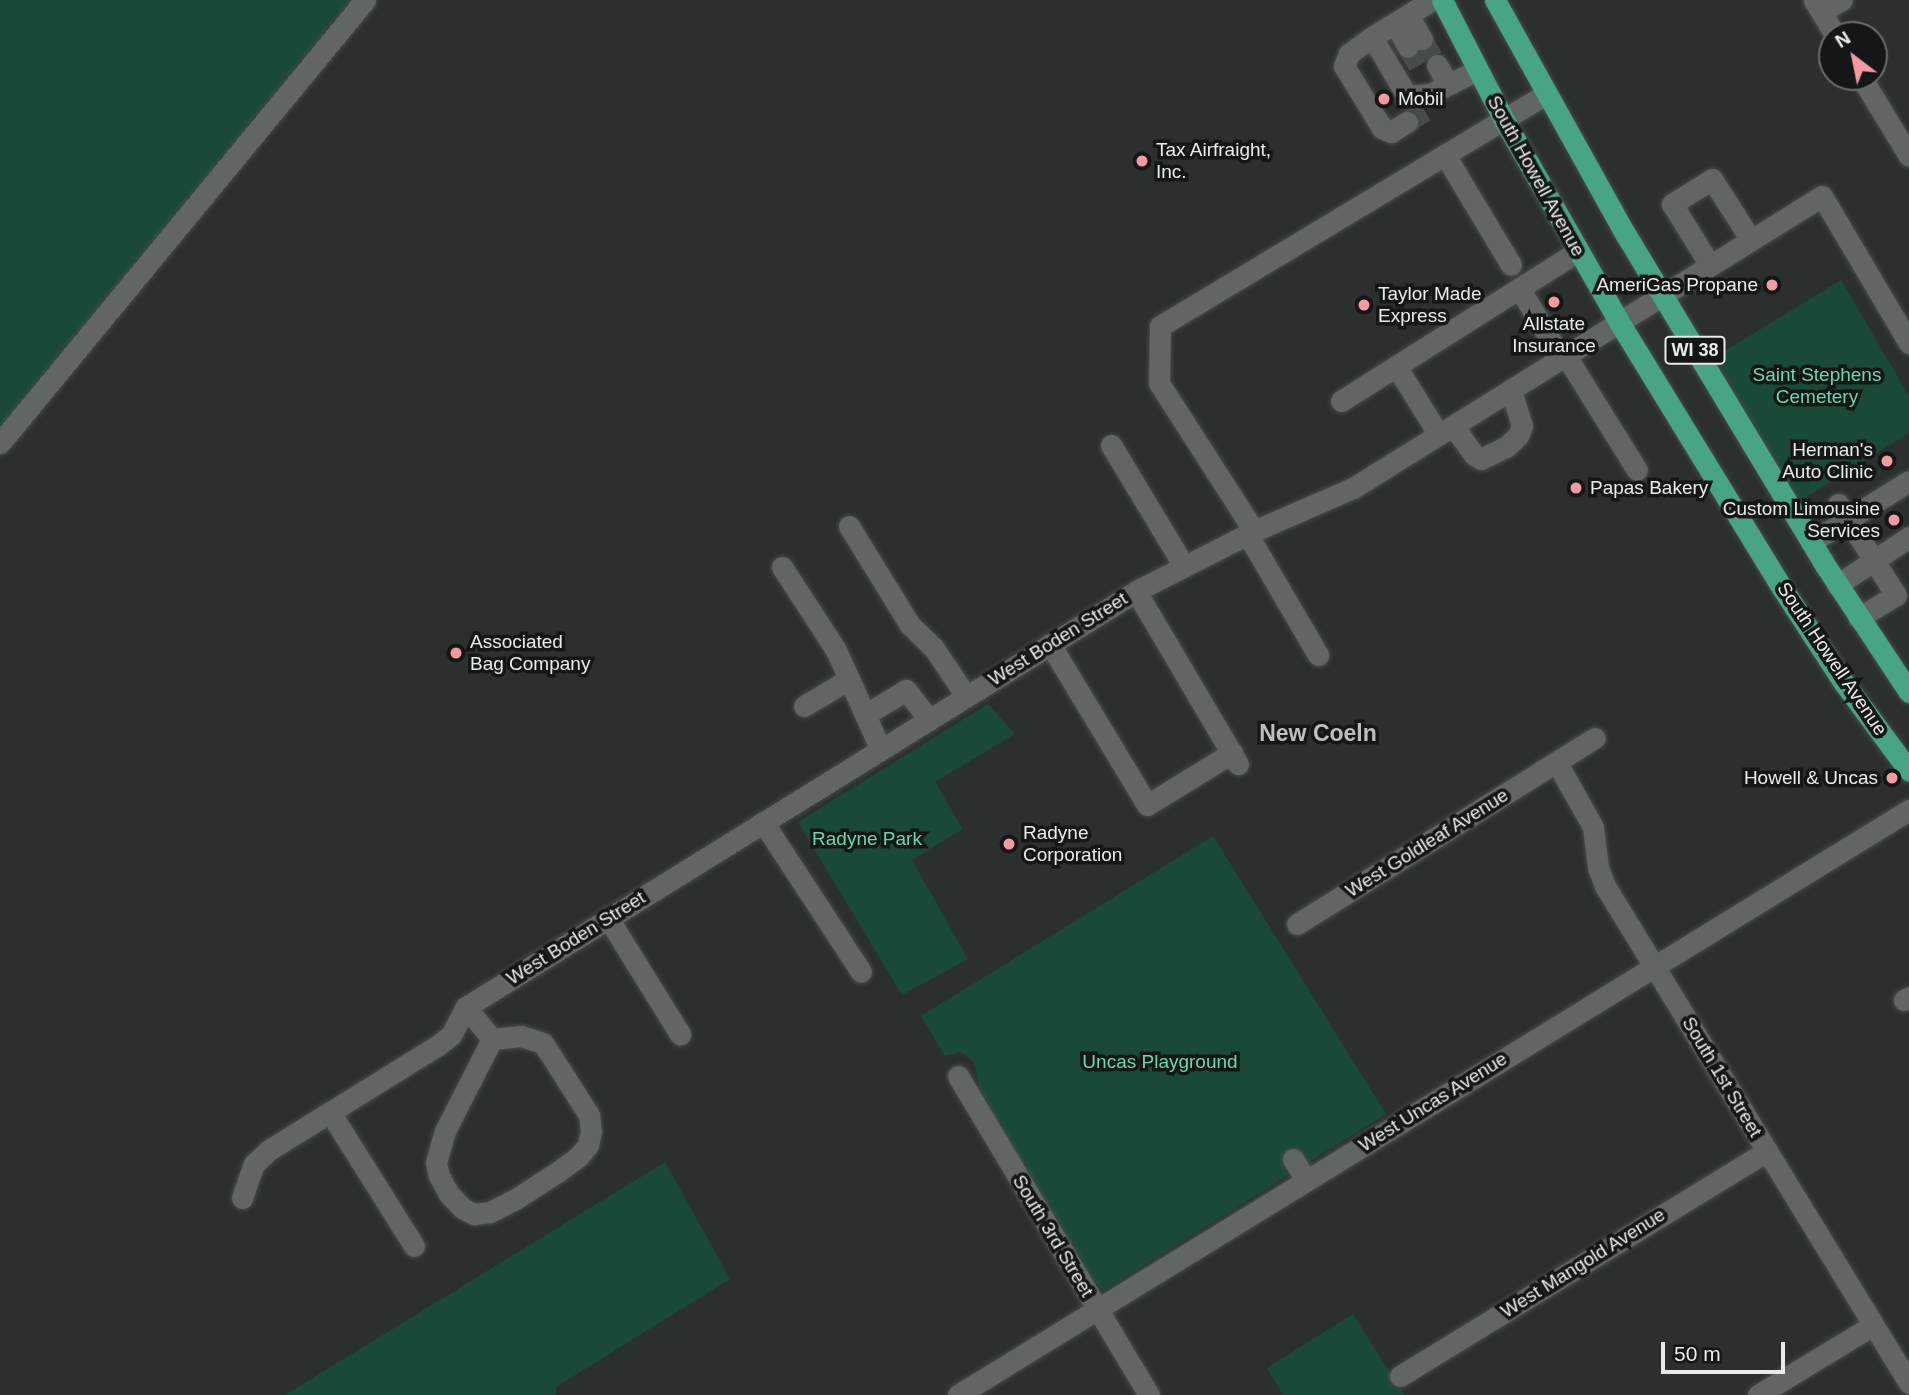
<!DOCTYPE html>
<html>
<head>
<meta charset="utf-8">
<style>
  body { margin:0 }
  #map { position:relative; width:1909px; height:1395px; overflow:hidden; background:#2b302e; font-family:Helvetica,sans-serif }
  div>[style] { position:absolute }
  .green>* { inset:0; background:#194a38 }
  .minor-tunnel>* { height:21px; margin-top:-10.5px; transform-origin:0; background:repeating-linear-gradient(90deg,#474c4a 0 21px,transparent 0 31px) }
  .roads { filter:drop-shadow(0 0 2px #474b49) drop-shadow(0 0 2px #474b49) }
  .minor>* { height:21px; margin:-10.5px; padding:0 10.5px; transform-origin:10.5px; border-radius:10.5px; background:#616664 }
  .major>* { height:21px; margin:-10.5px; padding:0 10.5px; transform-origin:10.5px; border-radius:10.5px; background:#47a485 }
  .dots>* { width:19px; height:19px; translate:-50% -50%; box-sizing:border-box; border:4px solid #151716; border-radius:50% }
  span { translate:-50% -50%; white-space:nowrap; text-align:center; line-height:1.15; -webkit-text-stroke:7px #151716; paint-order:stroke }
  .shield-label span { padding:2px 5px; background:#151716; border:2px solid; border-radius:5px; -webkit-text-stroke-width:0 }
  .shield-label { font-size:18px; color:#e8ebea; font-weight:700 }
  .poi-label { font-size:19px; color:#e8ebea }
  .left { translate:0 -50%; text-align:left }
  .right { translate:-100% -50%; text-align:right }
  .street-label { font-size:19px; color:#e8ebea }
  .park-label { font-size:19px; color:#64d9ad }
  .quarter-label { font-size:23px; color:#bac0bd; font-weight:700 }
  .north { position:absolute; left:1818px; top:21px; width:70px; height:70px; box-sizing:border-box; background:#151716; border:2px solid #696c6b; border-radius:50%; rotate:328deg; font-size:19px; font-weight:700; line-height:28px; text-align:center; color:#e8ebea }
  .north::after { content:''; display:block; margin:auto; width:24px; height:32px; background:#f49aa0; clip-path:polygon(50% 0,100% 100%,50% 72%,0 100%) }
  .scale { position:absolute; left:1661px; top:1342px; width:124px; height:32px; box-sizing:border-box; border:4px solid #e8ebea; border-top:0; padding-left:9px; font-size:21px; line-height:24px; white-space:nowrap; color:#e8ebea; -webkit-text-stroke:5px #151716; paint-order:stroke }
</style>
</head>
<body>
<div id="map">
  <div class="green">
    <div style="clip-path:polygon(0 0,351px 0,0 427px)"></div>
    <div style="clip-path:polygon(1841px 280px,1909px 396px,1909px 433px,1800px 501px,1713px 358px)"></div>
    <div style="clip-path:polygon(988px 704px,1015px 734px,935px 782px,963px 829px,912px 860px,968px 959px,902px 995px,798px 822px)"></div>
    <div style="clip-path:polygon(1213px 836px,1386px 1114px,1104px 1290px,1096px 1284px,987px 1103px,980px 1089px,974px 1062px,961px 1052px,945px 1056px,921px 1016px)"></div>
    <div style="clip-path:polygon(665px 1162px,730px 1279px,556px 1387px,556px 1395px,285px 1395px)"></div>
    <div style="clip-path:polygon(1353px 1314px,1404px 1395px,1283px 1395px,1267px 1368px)"></div>
  </div>
  <div class="minor-tunnel">
    <div style="left:1422px;top:39px;width:30px;rotate:60deg"></div>
    <div style="left:1408px;top:47px;width:30px;rotate:60deg"></div>
    <div style="left:1407px;top:122px;width:25px;rotate:-32deg"></div>
  </div>
  <div class="roads">
    <div class="minor">
      <div style="left:1432px;top:0;width:70px;rotate:148.3deg"></div>
      <div style="left:1372px;top:37px;width:69px;rotate:59.3deg"></div>
      <div style="left:1407px;top:96px;width:23px;rotate:-5deg"></div>
      <div style="left:1430px;top:94px;width:53px;rotate:-27.1deg"></div>
      <div style="left:1814px;top:0;width:41px;rotate:59deg"></div>
      <div style="left:1821px;top:12px;width:24px;rotate:-30deg"></div>
      <div style="left:1408px;top:15px;width:28px;rotate:60deg"></div>
      <div style="left:1395px;top:23px;width:27px;rotate:62deg"></div>
      <div style="left:1372px;top:37px;width:29px;rotate:144deg"></div>
      <div style="left:1349px;top:54px;width:13px;rotate:113deg"></div>
      <div style="left:1344px;top:66px;width:73px;rotate:58.5deg"></div>
      <div style="left:1382px;top:128px;width:10px;rotate:24deg"></div>
      <div style="left:1391px;top:132px;width:19px;rotate:-32deg"></div>
      <div style="left:1437px;top:65px;width:22px;rotate:60deg"></div>
      <div style="left:1861px;top:77px;width:92px;rotate:58.7deg"></div>
      <div style="left:1445px;top:155px;width:128px;rotate:59deg"></div>
      <div style="left:1710px;top:265px;width:72px;rotate:-121.9deg"></div>
      <div style="left:1672px;top:204px;width:47px;rotate:-32deg"></div>
      <div style="left:1712px;top:179px;width:72px;rotate:57.4deg"></div>
      <div style="left:1519px;top:288px;width:83px;rotate:58.8deg"></div>
      <div style="left:1566px;top:356px;width:134px;rotate:58.1deg"></div>
      <div style="left:1396px;top:366px;width:81px;rotate:58.1deg"></div>
      <div style="left:1341px;top:401px;width:279px;rotate:-32.3deg"></div>
      <div style="left:1453px;top:426px;width:36px;rotate:54deg"></div>
      <div style="left:1474px;top:455px;width:8px;rotate:30deg"></div>
      <div style="left:1481px;top:459px;width:28px;rotate:-26deg"></div>
      <div style="left:1506px;top:447px;width:16px;rotate:-43deg"></div>
      <div style="left:1518px;top:436px;width:11px;rotate:-68deg"></div>
      <div style="left:1522px;top:426px;width:37px;rotate:-107deg"></div>
      <div style="left:0;top:443px;width:574px;rotate:-50.51deg"></div>
      <div style="left:1111px;top:445px;width:141px;rotate:58.9deg"></div>
      <div style="left:1838px;top:504px;width:108px;rotate:57.5deg"></div>
      <div style="left:1896px;top:595px;width:44px;rotate:148.8deg"></div>
      <div style="left:849px;top:526px;width:116px;rotate:58.4deg"></div>
      <div style="left:910px;top:625px;width:32px;rotate:44deg"></div>
      <div style="left:933px;top:647px;width:59px;rotate:56deg"></div>
      <div style="left:1254px;top:531px;width:176px;rotate:-122.7deg"></div>
      <div style="left:1159px;top:383px;width:57px;rotate:-89deg"></div>
      <div style="left:1160px;top:326px;width:449px;rotate:-31deg"></div>
      <div style="left:1248px;top:535px;width:139px;rotate:59.7deg"></div>
      <div style="left:1811px;top:542px;width:115px;rotate:-31.9deg"></div>
      <div style="left:782px;top:567px;width:99px;rotate:57deg"></div>
      <div style="left:836px;top:650px;width:107px;rotate:65.8deg"></div>
      <div style="left:1837px;top:585px;width:87px;rotate:-33.7deg"></div>
      <div style="left:1136px;top:591px;width:201px;rotate:59.5deg"></div>
      <div style="left:1050px;top:644px;width:188px;rotate:58.9deg"></div>
      <div style="left:1147px;top:805px;width:100px;rotate:-31.5deg"></div>
      <div style="left:804px;top:706px;width:52px;rotate:-31deg"></div>
      <div style="left:865px;top:715px;width:48px;rotate:-31.4deg"></div>
      <div style="left:906px;top:690px;width:37px;rotate:52deg"></div>
      <div style="left:1557px;top:763px;width:73px;rotate:60.6deg"></div>
      <div style="left:1593px;top:827px;width:40px;rotate:82.9deg"></div>
      <div style="left:1598px;top:867px;width:20px;rotate:70deg"></div>
      <div style="left:1605px;top:886px;width:583px;rotate:58.55deg"></div>
      <div style="left:763px;top:822px;width:179px;rotate:56.8deg"></div>
      <div style="left:608px;top:918px;width:137px;rotate:58.2deg"></div>
      <div style="left:1297px;top:924px;width:351px;rotate:-32deg"></div>
      <div style="left:1904px;top:1000px;width:6px;rotate:-31deg"></div>
      <div style="left:466px;top:1007px;width:41px;rotate:50.9deg"></div>
      <div style="left:492px;top:1039px;width:103px;rotate:117.1deg"></div>
      <div style="left:445px;top:1131px;width:33px;rotate:106deg"></div>
      <div style="left:436px;top:1163px;width:13px;rotate:77deg"></div>
      <div style="left:439px;top:1176px;width:21px;rotate:61deg"></div>
      <div style="left:449px;top:1194px;width:19px;rotate:47deg"></div>
      <div style="left:462px;top:1208px;width:13px;rotate:27deg"></div>
      <div style="left:474px;top:1214px;width:16px;rotate:-7deg"></div>
      <div style="left:490px;top:1212px;width:30px;rotate:-27deg"></div>
      <div style="left:517px;top:1198px;width:46px;rotate:-32.7deg"></div>
      <div style="left:556px;top:1173px;width:27px;rotate:-36deg"></div>
      <div style="left:578px;top:1157px;width:16px;rotate:-50deg"></div>
      <div style="left:588px;top:1145px;width:14px;rotate:-78deg"></div>
      <div style="left:591px;top:1131px;width:16px;rotate:-97deg"></div>
      <div style="left:589px;top:1115px;width:85px;rotate:-122.6deg"></div>
      <div style="left:543px;top:1043px;width:23px;rotate:-162deg"></div>
      <div style="left:521px;top:1036px;width:29px;rotate:174deg"></div>
      <div style="left:958px;top:1076px;width:372px;rotate:59.1deg"></div>
      <div style="left:330px;top:1112px;width:158px;rotate:57.9deg"></div>
      <div style="left:1293px;top:1159px;width:25px;rotate:58deg"></div>
      <div style="left:242px;top:1198px;width:36px;rotate:-71deg"></div>
      <div style="left:254px;top:1164px;width:21px;rotate:-43deg"></div>
      <div style="left:269px;top:1150px;width:198px;rotate:-31.8deg"></div>
      <div style="left:437px;top:1046px;width:18px;rotate:-38deg"></div>
      <div style="left:451px;top:1035px;width:32px;rotate:-62deg"></div>
      <div style="left:466px;top:1007px;width:793px;rotate:-31.81deg"></div>
      <div style="left:1140px;top:589px;width:128px;rotate:-27deg"></div>
      <div style="left:1254px;top:531px;width:108px;rotate:-23.5deg"></div>
      <div style="left:1353px;top:488px;width:552px;rotate:-31.91deg"></div>
      <div style="left:1822px;top:196px;width:171px;rotate:59.4deg"></div>
      <div style="left:1400px;top:1376px;width:430px;rotate:-31.5deg"></div>
      <div style="left:958px;top:1395px;width:1117px;rotate:-31.6deg"></div>
      <div style="left:1758px;top:1395px;width:135px;rotate:-31.3deg"></div>
    </div>
    <div class="major">
      <div style="left:1442px;top:0;width:135px;rotate:62.7deg"></div>
      <div style="left:1504px;top:120px;width:232px;rotate:60.3deg"></div>
      <div style="left:1619px;top:322px;width:312px;rotate:58.5deg"></div>
      <div style="left:1782px;top:588px;width:113px;rotate:56.9deg"></div>
      <div style="left:1844px;top:683px;width:109px;rotate:53.5deg"></div>
      <div style="left:1495px;top:0;width:269px;rotate:60.9deg"></div>
      <div style="left:1626px;top:235px;width:382px;rotate:58.9deg"></div>
      <div style="left:1823px;top:562px;width:156px;rotate:56.5deg"></div>
    </div>
  </div>
  <div class="dots">
    <div style="left:1384px;top:99px;background:#f49aa0"></div>
    <div style="left:1142px;top:161px;background:#f49aa0"></div>
    <div style="left:1772px;top:285px;background:#f49aa0"></div>
    <div style="left:1554px;top:302px;background:#f49aa0"></div>
    <div style="left:1364px;top:305px;background:#f49aa0"></div>
    <div style="left:1887px;top:461px;background:#f49aa0"></div>
    <div style="left:1576px;top:488px;background:#f49aa0"></div>
    <div style="left:1894px;top:520px;background:#f49aa0"></div>
    <div style="left:456px;top:653px;background:#f49aa0"></div>
    <div style="left:1892px;top:778px;background:#f49aa0"></div>
    <div style="left:1009px;top:844px;background:#f49aa0"></div>
  </div>
  <div class="shield-label">
    <span style="left:1695px;top:350px">WI 38</span>
  </div>
  <div class="poi-label">
    <span class="left" style="left:1398px;top:99px">Mobil</span>
    <span class="left" style="left:1156px;top:161px">Tax Airfraight,<br>Inc.</span>
    <span class="right" style="left:1758px;top:285px">AmeriGas Propane</span>
    <span class="left" style="left:1378px;top:305px">Taylor Made<br>Express</span>
    <span style="left:1554px;top:335px">Allstate<br>Insurance</span>
    <span class="right" style="left:1873px;top:461px">Herman's<br>Auto Clinic</span>
    <span class="left" style="left:1590px;top:488px">Papas Bakery</span>
    <span class="right" style="left:1880px;top:520px">Custom Limousine<br>Services</span>
    <span class="left" style="left:470px;top:653px">Associated<br>Bag Company</span>
    <span class="right" style="left:1878px;top:778px">Howell &amp; Uncas</span>
    <span class="left" style="left:1023px;top:844px">Radyne<br>Corporation</span>
  </div>
  <div class="street-label">
    <span style="left:1536px;top:176px;rotate:61deg">South Howell Avenue</span>
    <span style="left:1058px;top:639px;rotate:-32deg">West Boden Street</span>
    <span style="left:1832px;top:659px;rotate:56deg">South Howell Avenue</span>
    <span style="left:1427px;top:843px;rotate:-32deg">West Goldleaf Avenue</span>
    <span style="left:576px;top:938px;rotate:-32deg">West Boden Street</span>
    <span style="left:1722px;top:1077px;rotate:59deg">South 1st Street</span>
    <span style="left:1433px;top:1102px;rotate:-32deg">West Uncas Avenue</span>
    <span style="left:1053px;top:1236px;rotate:59deg">South 3rd Street</span>
    <span style="left:1583px;top:1263px;rotate:-32deg">West Mangold Avenue</span>
  </div>
  <div class="park-label">
    <span style="left:1817px;top:386px">Saint Stephens<br>Cemetery</span>
    <span style="left:867px;top:839px">Radyne Park</span>
    <span style="left:1160px;top:1062px">Uncas Playground</span>
  </div>
  <div class="quarter-label">
    <span style="left:1318px;top:733px">New Coeln</span>
  </div>
  <div class="north">N</div>
  <div class="scale">50 m</div>
</div>
</body>
</html>
